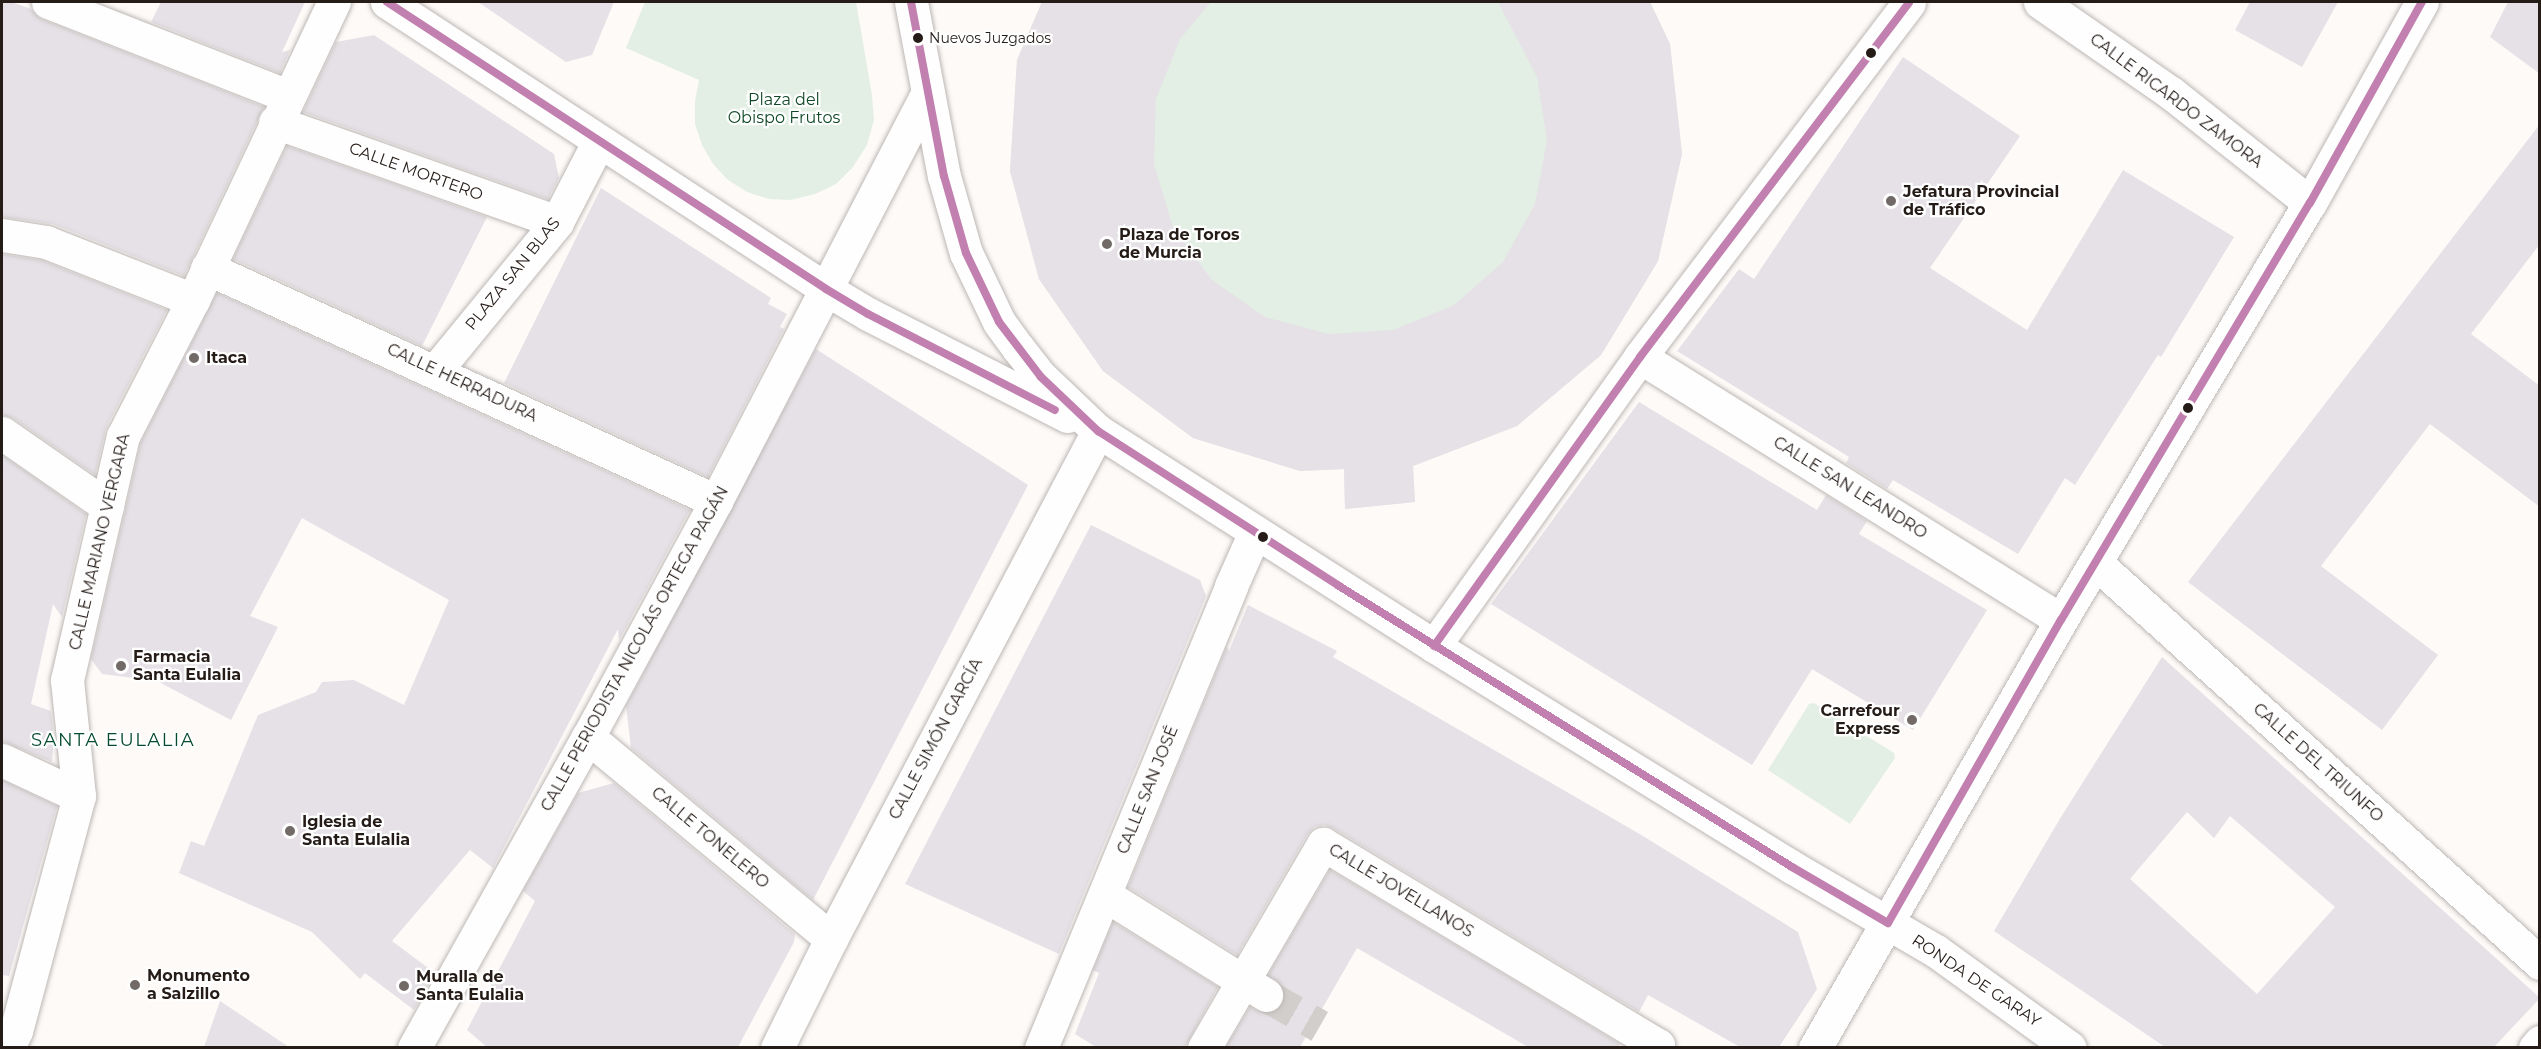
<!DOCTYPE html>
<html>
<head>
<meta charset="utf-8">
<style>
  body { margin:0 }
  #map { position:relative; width:2541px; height:1049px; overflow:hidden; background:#fdfaf8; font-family:Montserrat,sans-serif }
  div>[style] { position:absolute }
  .green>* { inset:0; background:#e3efe4 }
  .building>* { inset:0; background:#e5e1e6 }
  .pedestrian-tunnel>* { height:33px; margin-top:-16.5px; transform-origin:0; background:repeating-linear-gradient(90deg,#d2cecb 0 33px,transparent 0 49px) }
  .roads { filter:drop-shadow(0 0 2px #bcb7b4) drop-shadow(0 0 2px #bcb7b4) }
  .pedestrian>* { height:33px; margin:-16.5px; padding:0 16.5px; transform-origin:16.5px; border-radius:16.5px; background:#fffefe }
  .minor>* { height:33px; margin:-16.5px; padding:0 16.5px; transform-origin:16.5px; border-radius:16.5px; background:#fffefe }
  .bus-1>* { height:8px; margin:-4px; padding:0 4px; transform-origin:4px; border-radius:4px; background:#c180af }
  .dots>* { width:16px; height:16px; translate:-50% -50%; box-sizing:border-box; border:3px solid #fff; border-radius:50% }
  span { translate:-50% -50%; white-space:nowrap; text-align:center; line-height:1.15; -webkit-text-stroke:4.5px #fff; paint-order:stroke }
  .bus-label { font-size:14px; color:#251c18 }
  .left { translate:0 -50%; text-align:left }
  .park-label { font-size:16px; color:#114928 }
  .street-label { font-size:16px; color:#251c18 }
  .poi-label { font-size:16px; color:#251c18; font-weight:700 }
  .right { translate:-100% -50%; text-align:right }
  .neighbourhood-label { font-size:18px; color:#044b2f; letter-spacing:1.5px }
  .frame { position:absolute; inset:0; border:3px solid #251c18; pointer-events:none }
</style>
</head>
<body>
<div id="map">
  <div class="green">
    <div style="clip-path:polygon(645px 2px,856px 2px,872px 95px,874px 120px,867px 145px,853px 167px,836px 184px,815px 194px,791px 200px,769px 199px,747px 192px,728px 180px,713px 164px,702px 145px,695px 124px,695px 101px,699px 80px,626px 48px)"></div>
    <div style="clip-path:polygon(1042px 2px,1650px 2px,1670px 44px,1682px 154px,1658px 261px,1601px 355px,1517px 426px,1413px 466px,1415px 502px,1345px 509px,1344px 469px,1300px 471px,1193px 438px,1103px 371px,1039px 279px,1010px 171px,1017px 60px)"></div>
    <div style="clip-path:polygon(1814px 703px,1894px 753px,1895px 758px,1850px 824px,1768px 770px,1809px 704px)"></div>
  </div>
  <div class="building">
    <div style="clip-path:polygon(2px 2px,11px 2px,31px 9px,41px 19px,264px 107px,184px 276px,53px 224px,2px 217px)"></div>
    <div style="clip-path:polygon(161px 2px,305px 2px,282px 52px,290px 50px,280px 73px,151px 22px)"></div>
    <div style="clip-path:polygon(478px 2px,614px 2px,592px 55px,566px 62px)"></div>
    <div style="clip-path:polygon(1042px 2px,1211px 2px,1180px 39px,1156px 99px,1154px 164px,1173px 227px,1212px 280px,1265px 317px,1328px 334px,1393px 330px,1454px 305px,1503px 262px,1535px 204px,1547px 140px,1537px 77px,1498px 2px,1650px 2px,1670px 44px,1682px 154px,1658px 261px,1601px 355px,1517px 426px,1413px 466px,1415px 502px,1345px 509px,1344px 469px,1300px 471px,1193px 438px,1103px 371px,1039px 279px,1010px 171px,1017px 60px)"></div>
    <div style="clip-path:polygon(2250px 2px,2338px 2px,2302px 67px,2235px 30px)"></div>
    <div style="clip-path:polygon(2508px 2px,2540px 2px,2540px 74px,2490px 37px)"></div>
    <div style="clip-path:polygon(374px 35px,554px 154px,559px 178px,548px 199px,303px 112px,336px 42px)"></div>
    <div style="clip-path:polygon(1903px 57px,2020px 136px,1930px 268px,2027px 330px,2123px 170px,2234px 237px,2161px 357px,2158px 355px,2075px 485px,2065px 478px,2018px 554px,1893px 480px,1887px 489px,1846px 463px,1849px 457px,1677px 351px,1739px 269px,1754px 279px)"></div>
    <div style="clip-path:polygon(2540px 124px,2540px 244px,2471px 334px,2540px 386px,2540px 507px,2430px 424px,2321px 566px,2438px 655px,2382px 730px,2188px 582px)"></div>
    <div style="clip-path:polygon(287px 146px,487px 217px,422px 346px,233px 259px)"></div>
    <div style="clip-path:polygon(601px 188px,771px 298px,768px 304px,787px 314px,780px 327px,784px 329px,708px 477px,504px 383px)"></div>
    <div style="clip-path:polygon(2px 254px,41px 260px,167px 310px,106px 428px,95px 475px,13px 418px,2px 415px)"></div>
    <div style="clip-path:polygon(217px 293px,690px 510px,619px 640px,618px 629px,493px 868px,470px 850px,392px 941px,435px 973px,414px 1010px,365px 973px,360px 979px,312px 932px,179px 873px,191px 841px,204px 846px,258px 715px,316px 692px,322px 682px,354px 680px,404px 705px,449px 600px,302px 518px,250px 616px,278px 627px,231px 720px,157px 681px,102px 674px,91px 659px,141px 442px)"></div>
    <div style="clip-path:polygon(816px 349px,1028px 485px,813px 900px,631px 748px,626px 706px)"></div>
    <div style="clip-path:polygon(1639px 402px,1817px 510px,1826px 495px,1867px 521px,1859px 534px,1987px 610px,1913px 730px,1812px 669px,1752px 765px,1491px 604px)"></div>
    <div style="clip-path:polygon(2px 455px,86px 514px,62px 617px,53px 604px,31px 704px,51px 711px,54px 737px,52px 762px,2px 741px)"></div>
    <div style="clip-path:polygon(1091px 525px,1200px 580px,1206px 596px,1059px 954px,905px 884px)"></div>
    <div style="clip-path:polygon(1248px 605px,1337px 651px,1333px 657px,1643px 836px,1798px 932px,1817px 989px,1779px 1047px,1740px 1047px,1648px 995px,1639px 1012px,1333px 828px,1324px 825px,1314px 827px,1307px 835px,1237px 955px,1128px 887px,1227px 646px,1229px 651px)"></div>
    <div style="clip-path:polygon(evenodd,2162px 657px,2540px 998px,2494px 1047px,2165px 1047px,1994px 931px,2061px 817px,2162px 657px,2187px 812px,2214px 838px,2230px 816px,2335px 907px,2257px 994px,2130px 879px,2187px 812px)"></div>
    <div style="clip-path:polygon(2px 780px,57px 806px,9px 976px,2px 975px)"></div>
    <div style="clip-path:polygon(614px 783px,795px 934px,794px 942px,738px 1047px,487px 1047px,467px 1030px,535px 901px,523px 891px,578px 793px)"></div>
    <div style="clip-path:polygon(1330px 870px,1620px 1044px,1618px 1047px,1528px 1047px,1357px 948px,1300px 1047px,1226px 1047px,1250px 1007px,1266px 1014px,1275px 1011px,1282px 1004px,1285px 996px,1283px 987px,1268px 975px)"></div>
    <div style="clip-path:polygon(1113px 922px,1218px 987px,1185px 1047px,1096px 1047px,1075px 1034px,1099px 973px,1093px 970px)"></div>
    <div style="clip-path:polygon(220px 1001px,289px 1047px,204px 1047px)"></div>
  </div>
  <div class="pedestrian-tunnel">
    <div style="left:1266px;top:995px;width:62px;rotate:29.9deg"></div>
  </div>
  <div class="roads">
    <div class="pedestrian">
      <div style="left:436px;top:370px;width:191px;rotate:-50.7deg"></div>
      <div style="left:557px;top:222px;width:91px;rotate:-62.6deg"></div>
      <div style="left:2px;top:433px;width:128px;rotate:34.8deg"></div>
      <div style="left:1204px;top:1048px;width:78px;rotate:-59.8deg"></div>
      <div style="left:1243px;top:981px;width:27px;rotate:31deg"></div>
    </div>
    <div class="minor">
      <div style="left:48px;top:2px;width:258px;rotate:21.4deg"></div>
      <div style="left:387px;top:2px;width:524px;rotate:33.17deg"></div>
      <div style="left:826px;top:289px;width:49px;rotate:30.8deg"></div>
      <div style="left:868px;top:314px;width:224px;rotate:27.1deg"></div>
      <div style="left:911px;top:2px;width:177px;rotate:79.3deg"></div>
      <div style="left:944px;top:176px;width:80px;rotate:74.1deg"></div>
      <div style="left:966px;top:253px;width:76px;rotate:64.4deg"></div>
      <div style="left:999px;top:322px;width:32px;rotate:54deg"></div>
      <div style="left:1018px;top:348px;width:37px;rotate:52deg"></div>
      <div style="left:1041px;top:377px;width:79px;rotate:43.5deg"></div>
      <div style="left:1098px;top:431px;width:399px;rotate:32.6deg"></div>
      <div style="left:1434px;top:646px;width:421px;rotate:31.7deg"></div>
      <div style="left:1792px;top:867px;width:167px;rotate:30.3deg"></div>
      <div style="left:1936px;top:951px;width:165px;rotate:35.9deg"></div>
      <div style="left:2040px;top:2px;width:160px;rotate:34.8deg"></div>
      <div style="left:2171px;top:93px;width:177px;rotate:38.4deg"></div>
      <div style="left:275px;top:122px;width:299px;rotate:19.5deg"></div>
      <div style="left:2px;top:235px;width:45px;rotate:9deg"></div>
      <div style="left:46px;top:242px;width:158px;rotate:21.5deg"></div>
      <div style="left:207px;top:268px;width:560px;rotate:24.6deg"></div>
      <div style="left:1640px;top:357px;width:496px;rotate:32deg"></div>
      <div style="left:2096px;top:563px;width:598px;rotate:42.02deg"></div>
      <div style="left:1434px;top:646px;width:355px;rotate:-54.5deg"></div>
      <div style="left:1640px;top:357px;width:445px;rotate:-52.8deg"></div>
      <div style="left:588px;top:737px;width:316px;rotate:39.7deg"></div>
      <div style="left:2px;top:760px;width:85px;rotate:25.1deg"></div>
      <div style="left:1105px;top:895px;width:163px;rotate:31.9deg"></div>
      <div style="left:1243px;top:981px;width:159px;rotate:-59.7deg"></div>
      <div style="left:1323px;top:844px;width:391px;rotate:31deg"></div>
      <div style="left:1658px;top:1045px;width:3px;rotate:108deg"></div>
      <div style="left:8px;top:1048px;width:19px;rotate:-65deg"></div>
      <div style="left:16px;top:1031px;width:243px;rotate:-75deg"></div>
      <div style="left:79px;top:796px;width:117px;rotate:-95.9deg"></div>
      <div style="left:67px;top:680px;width:250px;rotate:-77.1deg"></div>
      <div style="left:123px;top:436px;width:153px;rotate:-62.8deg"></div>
      <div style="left:193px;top:300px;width:330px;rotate:-64.7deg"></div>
      <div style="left:414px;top:1048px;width:356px;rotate:-60.8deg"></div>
      <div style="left:588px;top:737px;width:268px;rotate:-61.5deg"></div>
      <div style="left:716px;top:501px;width:458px;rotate:-62.6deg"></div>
      <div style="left:777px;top:1048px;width:122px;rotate:-63.6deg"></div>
      <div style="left:831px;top:939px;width:574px;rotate:-62.27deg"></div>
      <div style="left:1041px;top:1048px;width:500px;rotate:-67.6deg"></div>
      <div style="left:1231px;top:586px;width:59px;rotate:-66deg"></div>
      <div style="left:1815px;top:1048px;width:494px;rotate:-60.1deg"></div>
      <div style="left:2061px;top:620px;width:486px;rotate:-59.2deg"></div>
      <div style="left:2310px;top:203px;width:230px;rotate:-60.9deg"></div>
      <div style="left:2535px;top:1048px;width:8px;rotate:-50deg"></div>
    </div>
  </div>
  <div class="bus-1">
    <div style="left:387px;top:2px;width:524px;rotate:33.17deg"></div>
    <div style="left:826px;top:289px;width:49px;rotate:30.8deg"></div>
    <div style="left:868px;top:314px;width:210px;rotate:27.2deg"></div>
    <div style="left:911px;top:2px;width:177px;rotate:79.3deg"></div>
    <div style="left:944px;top:176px;width:80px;rotate:74.1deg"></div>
    <div style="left:966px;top:253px;width:76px;rotate:64.4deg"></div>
    <div style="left:999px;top:322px;width:69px;rotate:52.6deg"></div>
    <div style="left:1041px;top:377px;width:79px;rotate:43.5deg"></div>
    <div style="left:1098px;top:431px;width:287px;rotate:32.7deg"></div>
    <div style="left:1339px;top:586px;width:533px;rotate:31.81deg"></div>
    <div style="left:1792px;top:867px;width:111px;rotate:30.3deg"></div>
    <div style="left:1888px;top:923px;width:349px;rotate:-60.3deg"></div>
    <div style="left:2061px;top:620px;width:486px;rotate:-59.2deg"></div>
    <div style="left:2310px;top:203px;width:230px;rotate:-60.9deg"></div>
    <div style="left:1434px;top:646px;width:355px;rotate:-54.5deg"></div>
    <div style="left:1640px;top:357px;width:445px;rotate:-52.8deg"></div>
  </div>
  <div class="dots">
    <div style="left:918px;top:38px;background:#251c18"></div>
    <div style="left:1871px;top:53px;background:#251c18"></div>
    <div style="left:1891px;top:201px;background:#716a66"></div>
    <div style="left:1107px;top:244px;background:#716a66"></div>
    <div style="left:194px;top:358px;background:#716a66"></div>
    <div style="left:2188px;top:408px;background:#251c18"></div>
    <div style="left:1263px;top:537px;background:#251c18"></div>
    <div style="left:121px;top:666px;background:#716a66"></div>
    <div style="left:1912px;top:720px;background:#716a66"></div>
    <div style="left:290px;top:831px;background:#716a66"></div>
    <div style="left:135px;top:985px;background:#716a66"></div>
    <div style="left:404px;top:986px;background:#716a66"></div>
  </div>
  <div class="bus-label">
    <span class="left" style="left:929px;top:38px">Nuevos Juzgados</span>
  </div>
  <div class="park-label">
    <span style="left:784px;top:109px">Plaza del<br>Obispo Frutos</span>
  </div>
  <div class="street-label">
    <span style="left:2176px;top:101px;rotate:37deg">CALLE RICARDO ZAMORA</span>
    <span style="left:416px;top:172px;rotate:20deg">CALLE MORTERO</span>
    <span style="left:513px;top:274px;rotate:-51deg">PLAZA SAN BLAS</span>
    <span style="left:462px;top:383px;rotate:25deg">CALLE HERRADURA</span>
    <span style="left:1850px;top:488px;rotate:32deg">CALLE SAN LEANDRO</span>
    <span style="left:100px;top:542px;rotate:-77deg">CALLE MARIANO VERGARA</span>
    <span style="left:635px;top:649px;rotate:-61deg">CALLE PERIODISTA NICOLÁS ORTEGA PAGÁN</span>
    <span style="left:936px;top:739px;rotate:-62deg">CALLE SIMÓN GARCÍA</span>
    <span style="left:2318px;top:763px;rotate:42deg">CALLE DEL TRIUNFO</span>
    <span style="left:1148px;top:790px;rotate:-68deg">CALLE SAN JOSÉ</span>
    <span style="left:710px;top:838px;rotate:40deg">CALLE TONELERO</span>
    <span style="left:1401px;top:891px;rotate:31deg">CALLE JOVELLANOS</span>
    <span style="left:1976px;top:981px;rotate:34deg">RONDA DE GARAY</span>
  </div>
  <div class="poi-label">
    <span class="left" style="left:1903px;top:201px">Jefatura Provincial<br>de Tráfico</span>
    <span class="left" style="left:1119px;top:244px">Plaza de Toros<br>de Murcia</span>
    <span class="left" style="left:206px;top:358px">Itaca</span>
    <span class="left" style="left:133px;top:666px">Farmacia<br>Santa Eulalia</span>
    <span class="right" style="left:1900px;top:720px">Carrefour<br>Express</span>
    <span class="left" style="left:302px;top:831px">Iglesia de<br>Santa Eulalia</span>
    <span class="left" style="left:147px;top:985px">Monumento<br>a Salzillo</span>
    <span class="left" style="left:416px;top:986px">Muralla de<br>Santa Eulalia</span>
  </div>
  <div class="neighbourhood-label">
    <span style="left:113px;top:740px">SANTA EULALIA</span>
  </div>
  <div class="frame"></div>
</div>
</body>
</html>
